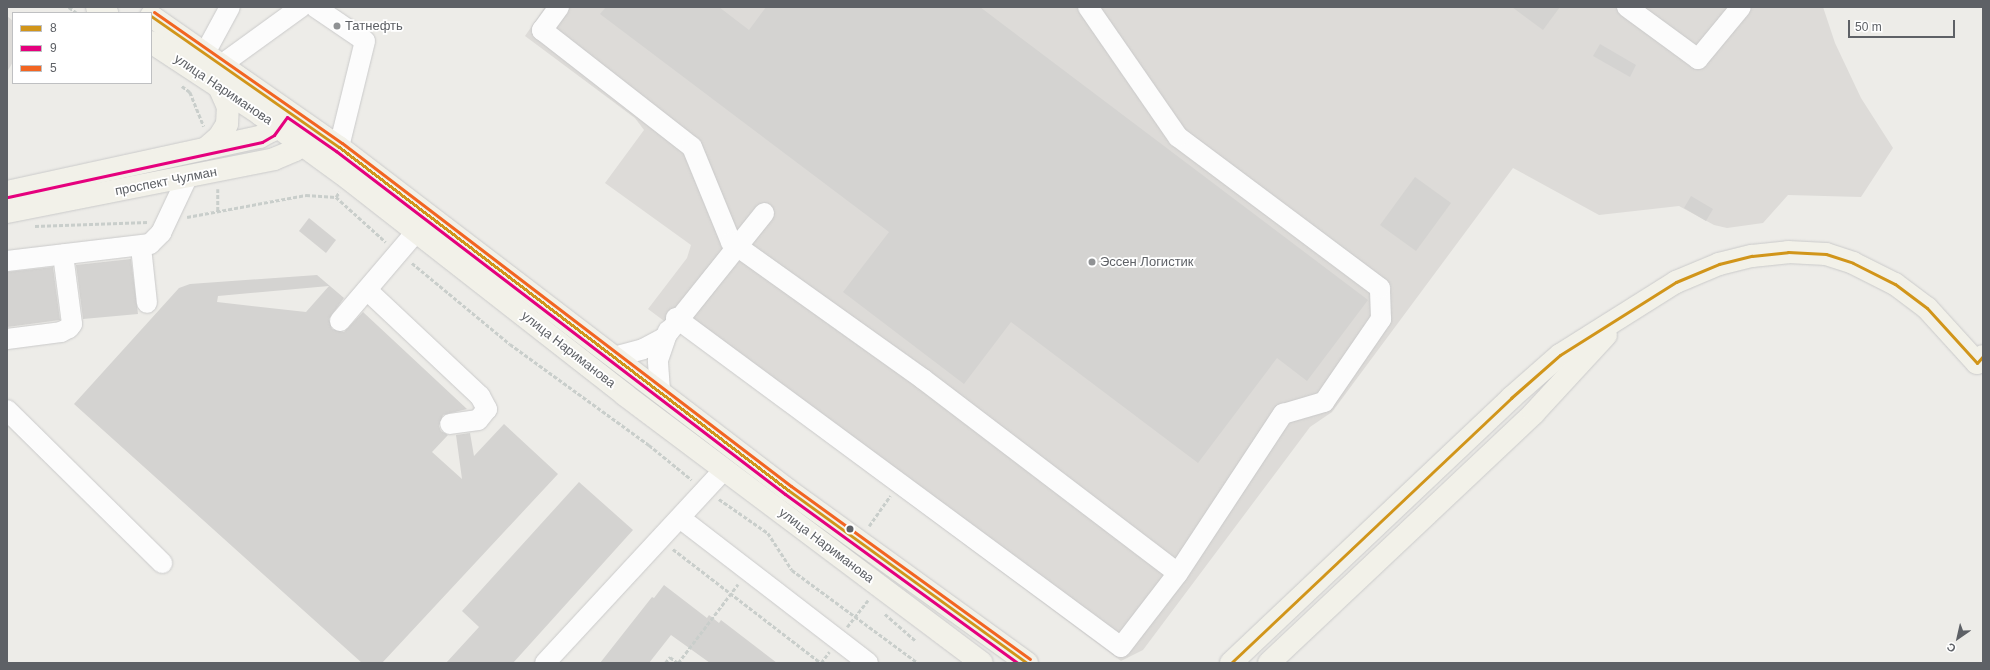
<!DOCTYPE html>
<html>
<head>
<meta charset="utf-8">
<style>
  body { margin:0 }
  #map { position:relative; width:1990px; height:670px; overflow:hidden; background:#edece8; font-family:Helvetica,sans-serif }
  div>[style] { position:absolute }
  .industrial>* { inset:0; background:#dddbd8 }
  .building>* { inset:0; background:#d4d3d1 }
  .path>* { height:2.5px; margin-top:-1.25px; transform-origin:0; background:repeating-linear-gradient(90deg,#c9cecb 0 4px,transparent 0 6px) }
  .roads { filter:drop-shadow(0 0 1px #cacaca) drop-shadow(0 0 1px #cacaca) }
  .minor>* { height:20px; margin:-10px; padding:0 10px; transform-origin:10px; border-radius:10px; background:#fcfcfc }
  .major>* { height:22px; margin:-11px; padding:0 11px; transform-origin:11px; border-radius:11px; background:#f2f1e9 }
  .bus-1>* { height:3px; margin:-1.5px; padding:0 1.5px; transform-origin:1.5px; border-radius:1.5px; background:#d1951a }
  .bus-2>* { height:3px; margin:-1.5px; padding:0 1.5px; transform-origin:1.5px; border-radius:1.5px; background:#e5007d }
  .bus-3>* { height:3px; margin:-1.5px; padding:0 1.5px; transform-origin:1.5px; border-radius:1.5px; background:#f26522 }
  .dots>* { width:11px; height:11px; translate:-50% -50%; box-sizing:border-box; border:2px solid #fff; border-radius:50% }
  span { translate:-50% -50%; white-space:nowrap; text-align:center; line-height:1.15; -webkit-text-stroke:3.5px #fff; paint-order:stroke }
  .poi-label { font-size:13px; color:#5e6166 }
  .left { translate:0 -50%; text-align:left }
  .street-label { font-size:13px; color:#5e6166 }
  .frame { position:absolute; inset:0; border:8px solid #5e6166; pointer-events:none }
  .legend { position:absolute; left:12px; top:12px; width:140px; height:72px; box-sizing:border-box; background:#fff; border:1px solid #bfc0c2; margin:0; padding:5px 7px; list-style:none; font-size:12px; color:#5e6166 }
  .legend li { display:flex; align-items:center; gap:8px; height:20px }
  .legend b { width:20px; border:1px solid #bfc0c2 }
  .north { position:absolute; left:1938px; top:618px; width:40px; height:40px; -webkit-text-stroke:3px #fff; paint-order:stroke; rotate:214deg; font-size:11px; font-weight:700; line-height:16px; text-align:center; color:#5e6166 }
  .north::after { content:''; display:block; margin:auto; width:14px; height:18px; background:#5e6166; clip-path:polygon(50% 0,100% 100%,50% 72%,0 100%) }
  .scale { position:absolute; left:1848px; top:20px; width:107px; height:18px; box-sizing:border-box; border:2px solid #5e6166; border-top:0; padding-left:5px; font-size:12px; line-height:14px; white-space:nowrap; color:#5e6166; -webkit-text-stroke:3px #fff; paint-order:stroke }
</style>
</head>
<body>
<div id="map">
  <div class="industrial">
    <div style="clip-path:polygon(545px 7px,1823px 7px,1835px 43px,1861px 98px,1893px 148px,1861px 197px,1788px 195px,1763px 223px,1727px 228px,1714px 225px,1679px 206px,1599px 215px,1513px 168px,1332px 412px,1310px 427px,1143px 650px,1121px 661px,648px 309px,687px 258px,691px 245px,605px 183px,644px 130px,635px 118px,525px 36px)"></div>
    <div style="clip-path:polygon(7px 16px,13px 21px,13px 62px,7px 72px)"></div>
  </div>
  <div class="building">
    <div style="clip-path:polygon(606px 7px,719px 7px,749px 30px,766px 7px,980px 7px,1368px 300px,1307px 381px,1277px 358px,1198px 463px,1011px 322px,964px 384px,843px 292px,889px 232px,600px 14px)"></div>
    <div style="clip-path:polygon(1512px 7px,1560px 7px,1543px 30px)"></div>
    <div style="clip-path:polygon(1600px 44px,1636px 65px,1630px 77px,1593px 56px)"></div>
    <div style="clip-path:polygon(1415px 177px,1451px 203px,1416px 251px,1380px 225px)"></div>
    <div style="clip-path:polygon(1691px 196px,1713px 209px,1706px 221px,1684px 208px)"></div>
    <div style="clip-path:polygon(309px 218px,336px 240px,326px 253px,299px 231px)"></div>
    <div style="clip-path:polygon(131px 259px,138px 314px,83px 319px,76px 265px)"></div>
    <div style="clip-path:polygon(53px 267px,60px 320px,7px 327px,7px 272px)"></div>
    <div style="clip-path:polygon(evenodd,317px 275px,344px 298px,329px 319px,332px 329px,344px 332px,363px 312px,467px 409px,443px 415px,439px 426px,441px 431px,448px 435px,432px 452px,462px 479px,456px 435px,470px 433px,474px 456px,504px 424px,558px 474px,382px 663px,362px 663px,74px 404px,179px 288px,190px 284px,317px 275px,329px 286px,306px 312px,217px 302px,218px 296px,329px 286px)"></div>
    <div style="clip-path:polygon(579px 482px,633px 530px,513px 663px,446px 663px,479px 627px,462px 611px)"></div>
    <div style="clip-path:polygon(664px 585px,707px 618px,709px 615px,719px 623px,721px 620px,777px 663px,710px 663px,671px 635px,649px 663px,600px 663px,652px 597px,654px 598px)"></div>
  </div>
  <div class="path">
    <div style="left:69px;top:7px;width:10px;rotate:37deg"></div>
    <div style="left:182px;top:86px;width:10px;rotate:37deg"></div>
    <div style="left:190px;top:92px;width:37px;rotate:68deg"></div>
    <div style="left:218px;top:189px;width:23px;rotate:90deg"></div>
    <div style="left:336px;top:197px;width:67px;rotate:42deg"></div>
    <div style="left:187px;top:217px;width:121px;rotate:-10.5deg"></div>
    <div style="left:306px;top:195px;width:30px;rotate:4deg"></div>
    <div style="left:336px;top:197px;width:6px;rotate:-59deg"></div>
    <div style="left:35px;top:226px;width:113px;rotate:-2deg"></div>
    <div style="left:412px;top:263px;width:127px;rotate:39.6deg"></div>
    <div style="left:510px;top:344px;width:172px;rotate:36deg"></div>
    <div style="left:649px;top:445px;width:55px;rotate:39.1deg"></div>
    <div style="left:719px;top:499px;width:60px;rotate:34.8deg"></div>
    <div style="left:768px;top:533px;width:44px;rotate:57deg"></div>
    <div style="left:792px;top:570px;width:157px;rotate:36.4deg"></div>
    <div style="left:869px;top:526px;width:37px;rotate:-55deg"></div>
    <div style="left:673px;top:549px;width:187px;rotate:37.6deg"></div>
    <div style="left:885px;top:614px;width:41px;rotate:41.1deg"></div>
    <div style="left:847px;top:627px;width:34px;rotate:-52deg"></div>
    <div style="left:665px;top:663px;width:8px;rotate:-50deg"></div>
    <div style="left:670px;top:657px;width:10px;rotate:37deg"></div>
    <div style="left:678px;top:663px;width:99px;rotate:-52.8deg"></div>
    <div style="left:821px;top:663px;width:14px;rotate:-54deg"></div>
  </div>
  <div class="roads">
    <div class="minor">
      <div style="left:315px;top:7px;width:60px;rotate:34.2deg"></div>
      <div style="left:365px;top:41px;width:109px;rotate:103.8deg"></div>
      <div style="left:559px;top:7px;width:29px;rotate:126deg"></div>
      <div style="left:542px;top:30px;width:190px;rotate:38deg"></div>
      <div style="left:692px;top:147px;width:103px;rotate:67.7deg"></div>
      <div style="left:731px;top:242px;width:236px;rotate:35.5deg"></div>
      <div style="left:923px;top:379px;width:320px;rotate:37.3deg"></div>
      <div style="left:1627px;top:7px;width:88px;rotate:36.2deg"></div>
      <div style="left:1698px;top:59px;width:67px;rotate:-50.4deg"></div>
      <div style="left:205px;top:53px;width:52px;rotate:-61.5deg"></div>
      <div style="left:221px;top:65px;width:99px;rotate:-35.9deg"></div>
      <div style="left:141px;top:247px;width:56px;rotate:83.9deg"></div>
      <div style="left:7px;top:261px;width:144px;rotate:-6.8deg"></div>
      <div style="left:150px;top:244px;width:16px;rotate:-45deg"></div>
      <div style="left:161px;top:233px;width:61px;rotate:-64.7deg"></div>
      <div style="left:367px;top:290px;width:155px;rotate:43.2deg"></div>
      <div style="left:480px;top:396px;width:15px;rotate:62deg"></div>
      <div style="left:487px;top:409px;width:14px;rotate:129deg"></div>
      <div style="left:478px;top:420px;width:28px;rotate:172deg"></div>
      <div style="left:676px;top:318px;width:553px;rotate:36.48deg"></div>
      <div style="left:1121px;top:647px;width:93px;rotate:-52.4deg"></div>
      <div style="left:1178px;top:573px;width:191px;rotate:-56.6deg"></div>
      <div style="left:1283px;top:414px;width:43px;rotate:-16.3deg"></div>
      <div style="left:1324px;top:402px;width:101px;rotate:-55.5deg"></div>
      <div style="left:1381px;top:319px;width:31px;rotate:-92deg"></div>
      <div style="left:1380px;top:288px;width:252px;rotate:-143.2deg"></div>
      <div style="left:1178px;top:137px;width:158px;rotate:-124.7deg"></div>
      <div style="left:340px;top:321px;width:117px;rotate:-49.5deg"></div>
      <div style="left:7px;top:339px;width:54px;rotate:-7.4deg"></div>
      <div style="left:61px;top:332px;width:9px;rotate:-27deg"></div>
      <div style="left:69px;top:328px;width:5px;rotate:-53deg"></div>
      <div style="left:72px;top:324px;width:70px;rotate:-97.4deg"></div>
      <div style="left:614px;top:357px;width:30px;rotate:-15deg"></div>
      <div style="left:643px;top:349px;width:24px;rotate:-28deg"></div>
      <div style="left:664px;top:338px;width:160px;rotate:-51.3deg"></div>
      <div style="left:660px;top:391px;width:31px;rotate:-94deg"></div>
      <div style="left:658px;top:360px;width:31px;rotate:-71deg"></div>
      <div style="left:7px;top:410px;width:218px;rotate:44.6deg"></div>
      <div style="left:680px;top:518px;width:237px;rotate:37.6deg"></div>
      <div style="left:545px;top:663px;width:263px;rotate:-47.2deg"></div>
    </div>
    <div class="major">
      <div style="left:97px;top:7px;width:12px;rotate:31deg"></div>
      <div style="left:151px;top:16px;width:229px;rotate:34.9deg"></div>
      <div style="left:339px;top:147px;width:565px;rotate:37.38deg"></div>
      <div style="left:788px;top:490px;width:295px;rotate:35.9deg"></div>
      <div style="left:151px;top:42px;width:131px;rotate:33.4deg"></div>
      <div style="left:260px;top:114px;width:110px;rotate:36.1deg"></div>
      <div style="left:349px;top:179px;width:350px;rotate:38deg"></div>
      <div style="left:625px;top:395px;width:446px;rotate:36.9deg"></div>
      <div style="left:205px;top:149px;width:18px;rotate:-41deg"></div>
      <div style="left:219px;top:137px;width:15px;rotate:-58deg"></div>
      <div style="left:227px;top:124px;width:17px;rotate:-87deg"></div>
      <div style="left:228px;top:107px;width:24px;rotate:-114deg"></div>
      <div style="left:7px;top:192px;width:259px;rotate:-12.3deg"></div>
      <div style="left:260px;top:137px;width:13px;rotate:-29deg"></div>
      <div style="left:271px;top:131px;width:21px;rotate:-55deg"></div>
      <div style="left:7px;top:212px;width:272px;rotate:-11.2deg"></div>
      <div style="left:274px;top:159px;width:23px;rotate:-23deg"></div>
      <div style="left:295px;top:150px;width:23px;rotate:-52deg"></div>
      <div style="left:1231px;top:663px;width:386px;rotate:-43.4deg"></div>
      <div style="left:1511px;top:398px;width:65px;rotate:-41.3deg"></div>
      <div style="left:1560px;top:355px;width:137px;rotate:-32.2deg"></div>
      <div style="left:1676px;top:282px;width:47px;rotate:-22.7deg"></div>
      <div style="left:1719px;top:264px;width:34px;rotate:-14deg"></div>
      <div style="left:1752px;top:256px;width:36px;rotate:-6deg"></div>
      <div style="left:1788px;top:252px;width:38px;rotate:3deg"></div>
      <div style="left:1826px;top:254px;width:28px;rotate:18deg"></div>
      <div style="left:1853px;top:263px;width:47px;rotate:26.6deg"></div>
      <div style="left:1895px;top:284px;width:40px;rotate:37deg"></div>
      <div style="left:1927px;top:308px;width:74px;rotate:47.7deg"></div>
      <div style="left:1977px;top:363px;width:9px;rotate:-49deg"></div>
      <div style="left:1269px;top:663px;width:364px;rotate:-43.3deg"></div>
      <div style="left:1534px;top:413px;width:106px;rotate:-47.3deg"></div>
    </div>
  </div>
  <div class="bus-1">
    <div style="left:151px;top:16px;width:229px;rotate:34.9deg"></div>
    <div style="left:339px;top:147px;width:565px;rotate:37.38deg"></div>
    <div style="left:788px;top:490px;width:295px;rotate:35.9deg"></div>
    <div style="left:1231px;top:663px;width:386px;rotate:-43.4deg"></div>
    <div style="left:1511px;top:398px;width:65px;rotate:-41.3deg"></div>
    <div style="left:1560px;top:355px;width:137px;rotate:-32.2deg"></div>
    <div style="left:1676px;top:282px;width:47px;rotate:-22.7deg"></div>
    <div style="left:1719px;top:264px;width:34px;rotate:-14deg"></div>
    <div style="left:1752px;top:256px;width:36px;rotate:-6deg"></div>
    <div style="left:1788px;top:252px;width:38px;rotate:3deg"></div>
    <div style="left:1826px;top:254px;width:28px;rotate:18deg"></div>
    <div style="left:1853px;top:263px;width:47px;rotate:26.6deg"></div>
    <div style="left:1895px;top:284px;width:40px;rotate:37deg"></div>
    <div style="left:1927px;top:308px;width:74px;rotate:47.7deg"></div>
    <div style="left:1977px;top:363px;width:9px;rotate:-49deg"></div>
  </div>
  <div class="bus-2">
    <div style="left:8px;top:197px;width:260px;rotate:-12.2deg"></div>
    <div style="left:262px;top:142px;width:14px;rotate:-30deg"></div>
    <div style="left:274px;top:135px;width:22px;rotate:-54deg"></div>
    <div style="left:287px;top:117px;width:60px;rotate:34.8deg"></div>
    <div style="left:336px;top:151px;width:565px;rotate:37.38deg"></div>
    <div style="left:785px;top:494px;width:288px;rotate:36deg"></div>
  </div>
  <div class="bus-3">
    <div style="left:154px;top:12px;width:229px;rotate:34.9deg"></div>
    <div style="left:342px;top:143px;width:565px;rotate:37.38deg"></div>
    <div style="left:791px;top:486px;width:295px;rotate:35.9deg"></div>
  </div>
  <div class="dots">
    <div style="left:337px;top:26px;background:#909294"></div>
    <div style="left:1092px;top:262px;background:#909294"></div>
    <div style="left:850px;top:529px;background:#5e6166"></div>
  </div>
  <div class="poi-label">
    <span class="left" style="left:345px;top:26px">Татнефть</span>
    <span class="left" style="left:1100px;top:262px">Эссен Логистик</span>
  </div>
  <div class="street-label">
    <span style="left:223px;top:90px;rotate:34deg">улица Нариманова</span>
    <span style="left:166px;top:182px;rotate:-11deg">проспект Чулман</span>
    <span style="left:568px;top:350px;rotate:38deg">улица Нариманова</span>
    <span style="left:826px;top:546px;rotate:37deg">улица Нариманова</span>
  </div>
  <div class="frame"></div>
  <ul class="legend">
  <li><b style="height:5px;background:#d1951a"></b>8</li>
  <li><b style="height:5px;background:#e5007d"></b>9</li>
  <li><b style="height:5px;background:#f26522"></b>5</li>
  </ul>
  <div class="north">С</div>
  <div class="scale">50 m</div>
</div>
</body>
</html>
